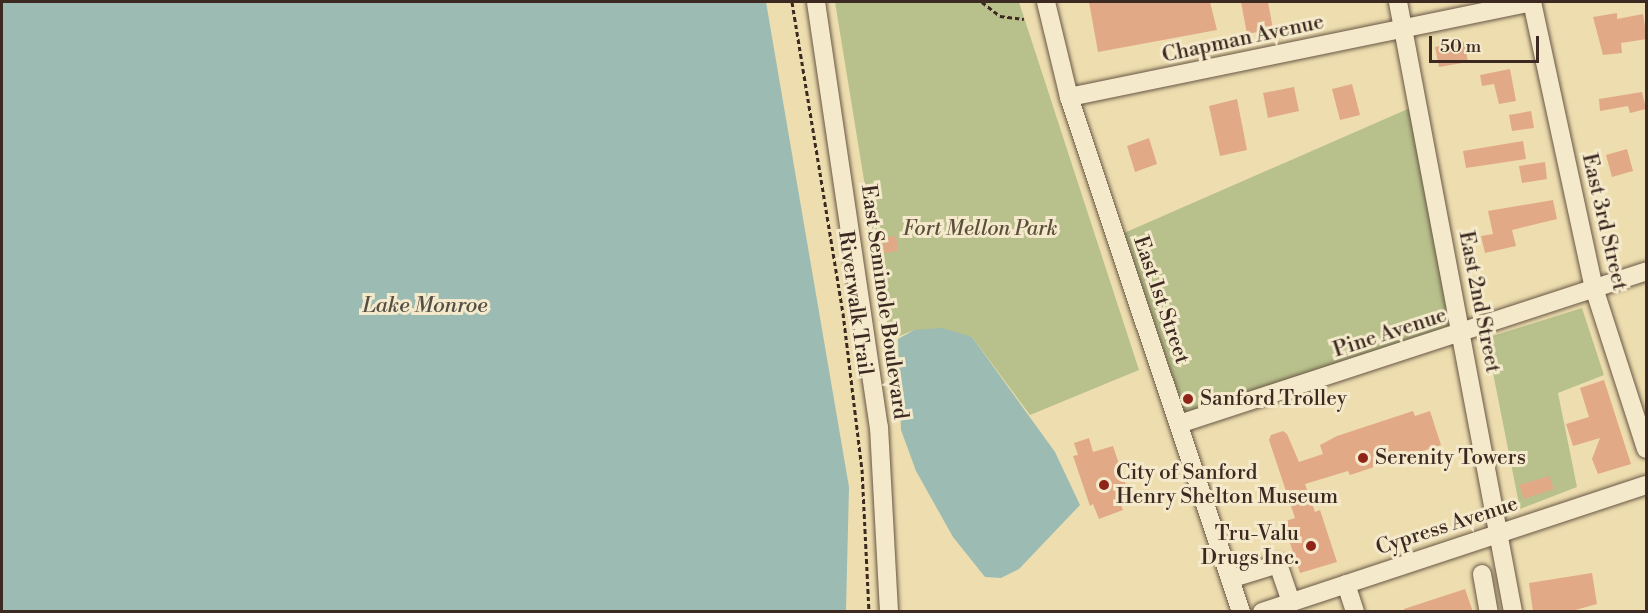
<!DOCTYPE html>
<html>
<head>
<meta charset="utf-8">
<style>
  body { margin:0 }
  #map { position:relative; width:1648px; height:613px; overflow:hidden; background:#eedeaf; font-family:"Libre Bodoni",serif }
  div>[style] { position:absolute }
  .green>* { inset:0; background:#b8c18c }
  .water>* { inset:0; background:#9cbbb3 }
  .building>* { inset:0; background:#e1a986 }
  .path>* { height:3px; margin-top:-1.5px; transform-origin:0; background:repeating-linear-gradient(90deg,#3c2922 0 4.5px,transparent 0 7.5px) }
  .roads { filter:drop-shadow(0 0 2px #685645) drop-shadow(0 0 2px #685645) }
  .minor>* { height:18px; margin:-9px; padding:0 9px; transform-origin:9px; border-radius:9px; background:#f4eacb }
  .dots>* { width:16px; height:16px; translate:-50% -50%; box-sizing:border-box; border:3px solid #f4eacb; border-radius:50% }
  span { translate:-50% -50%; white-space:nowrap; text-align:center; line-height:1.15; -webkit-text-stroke:6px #f4eacb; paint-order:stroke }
  .street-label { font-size:21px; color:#3c2922 }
  .park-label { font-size:21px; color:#5b4f3c; font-style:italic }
  .poi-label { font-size:21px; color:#3c2922 }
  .left { translate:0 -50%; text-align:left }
  .right { translate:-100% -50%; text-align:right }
  .water-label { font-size:22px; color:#544e46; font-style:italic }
  .frame { position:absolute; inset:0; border:3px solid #3c2922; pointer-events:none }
  .scale { position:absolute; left:1429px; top:36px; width:110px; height:27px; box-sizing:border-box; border:3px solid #3c2922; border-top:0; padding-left:8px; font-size:18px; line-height:21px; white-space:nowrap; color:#3c2922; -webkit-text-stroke:4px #f4eacb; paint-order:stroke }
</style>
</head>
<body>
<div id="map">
  <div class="green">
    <div style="clip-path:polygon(835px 2px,1019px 2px,1139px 370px,1030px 415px,972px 337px,914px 330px,890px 340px)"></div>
    <div style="clip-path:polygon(1410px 108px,1453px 325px,1185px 414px,1124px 233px)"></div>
    <div style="clip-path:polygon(1582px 308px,1604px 375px,1558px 393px,1577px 487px,1520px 509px,1486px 338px)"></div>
  </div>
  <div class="water">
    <div style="clip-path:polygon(2px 2px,766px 2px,849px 487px,846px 611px,2px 611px)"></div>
    <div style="clip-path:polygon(942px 328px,972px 337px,1055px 452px,1080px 505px,1019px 569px,1001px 578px,985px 577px,953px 537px,916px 471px,901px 430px,898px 339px,914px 330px)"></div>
  </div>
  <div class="building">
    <div style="clip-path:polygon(1089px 2px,1210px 2px,1217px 30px,1098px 52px)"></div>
    <div style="clip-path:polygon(1241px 2px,1268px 2px,1273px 29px,1247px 34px)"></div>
    <div style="clip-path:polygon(1617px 13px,1617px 19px,1643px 14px,1647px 39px,1621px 43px,1622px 53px,1603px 55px,1593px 17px)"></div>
    <div style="clip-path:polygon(1464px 42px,1468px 62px,1439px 67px,1435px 47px)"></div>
    <div style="clip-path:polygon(1510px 69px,1516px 101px,1499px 104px,1494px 84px,1482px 86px,1480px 75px)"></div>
    <div style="clip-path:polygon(1352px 84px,1360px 115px,1340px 120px,1332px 89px)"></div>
    <div style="clip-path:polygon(1294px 87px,1299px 111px,1268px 118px,1263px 93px)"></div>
    <div style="clip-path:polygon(1642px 92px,1646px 109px,1630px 113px,1628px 106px,1600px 111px,1599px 99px)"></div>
    <div style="clip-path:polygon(1237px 99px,1247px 150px,1220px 156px,1209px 106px)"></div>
    <div style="clip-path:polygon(1531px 111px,1534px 128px,1512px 131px,1509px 115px)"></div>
    <div style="clip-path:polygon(1149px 138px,1157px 164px,1135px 172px,1127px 146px)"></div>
    <div style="clip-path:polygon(1523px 141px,1526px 159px,1466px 168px,1463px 151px)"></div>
    <div style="clip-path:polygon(1627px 149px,1633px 171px,1612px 177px,1606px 155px)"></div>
    <div style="clip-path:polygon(1545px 162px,1547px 179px,1522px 183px,1519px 166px)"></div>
    <div style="clip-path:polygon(1553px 200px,1557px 219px,1512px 230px,1516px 246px,1485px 253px,1481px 236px,1493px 234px,1488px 211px)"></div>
    <div style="clip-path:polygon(896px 236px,898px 251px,884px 253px,882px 238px)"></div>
    <div style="clip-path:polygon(1604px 380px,1631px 464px,1598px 474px,1592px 459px,1600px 438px,1573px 446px,1566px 424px,1589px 417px,1580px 388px)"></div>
    <div style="clip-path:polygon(1413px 411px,1415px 416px,1430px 411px,1441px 445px,1350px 475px,1348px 471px,1305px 484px,1315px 512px,1320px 510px,1337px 562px,1300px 573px,1283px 522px,1295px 518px,1269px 440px,1271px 435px,1283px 431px,1287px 434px,1299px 462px,1323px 454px,1320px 445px,1337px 436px)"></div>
    <div style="clip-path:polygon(1089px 438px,1093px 452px,1113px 446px,1129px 494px,1118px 497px,1123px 510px,1099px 519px,1093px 504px,1090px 506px,1073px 456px,1078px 455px,1074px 443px)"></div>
    <div style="clip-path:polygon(1549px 476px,1554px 489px,1524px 499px,1519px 485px)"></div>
    <div style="clip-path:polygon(1592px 573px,1597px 604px,1568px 612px,1533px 612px,1529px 583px)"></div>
    <div style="clip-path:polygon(1465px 589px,1473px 612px,1404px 612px,1404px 609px)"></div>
  </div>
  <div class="path">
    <div style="left:792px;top:2px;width:315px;rotate:80.7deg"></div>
    <div style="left:843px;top:313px;width:157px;rotate:83.1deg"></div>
    <div style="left:862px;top:469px;width:143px;rotate:87.2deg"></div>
    <div style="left:982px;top:2px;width:23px;rotate:38deg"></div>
    <div style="left:1000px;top:16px;width:24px;rotate:7deg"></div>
  </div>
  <div class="roads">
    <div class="minor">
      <div style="left:816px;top:2px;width:430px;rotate:81.6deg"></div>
      <div style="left:879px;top:427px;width:185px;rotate:86.9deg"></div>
      <div style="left:1046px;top:2px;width:98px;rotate:76.4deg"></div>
      <div style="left:1069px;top:97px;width:543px;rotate:71.53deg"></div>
      <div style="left:1398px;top:2px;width:621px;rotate:79.32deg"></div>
      <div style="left:1532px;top:2px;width:293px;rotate:77.8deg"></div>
      <div style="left:1594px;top:288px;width:169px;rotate:72.1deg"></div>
      <div style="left:1069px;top:97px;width:473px;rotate:-11.6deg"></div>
      <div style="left:1179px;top:424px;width:491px;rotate:-18.1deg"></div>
      <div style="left:1482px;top:574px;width:39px;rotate:80deg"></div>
      <div style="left:1230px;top:579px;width:50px;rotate:-17.4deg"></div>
      <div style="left:1278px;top:564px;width:40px;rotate:71.1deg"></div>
      <div style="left:1346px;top:584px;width:29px;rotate:72deg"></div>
      <div style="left:1262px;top:612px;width:404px;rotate:-18.3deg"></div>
    </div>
  </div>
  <div class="dots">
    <div style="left:1188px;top:399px;background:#8f2418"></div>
    <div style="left:1363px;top:458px;background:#8f2418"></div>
    <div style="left:1104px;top:485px;background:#8f2418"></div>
    <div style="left:1311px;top:546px;background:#8f2418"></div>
  </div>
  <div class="street-label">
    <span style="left:1243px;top:39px;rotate:-12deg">Chapman Avenue</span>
    <span style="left:1604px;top:222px;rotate:77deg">East 3rd Street</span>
    <span style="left:1161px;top:300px;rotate:71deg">East 1st Street</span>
    <span style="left:884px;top:302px;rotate:82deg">East Seminole Boulevard</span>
    <span style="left:1479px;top:302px;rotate:79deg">East 2nd Street</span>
    <span style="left:855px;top:303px;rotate:82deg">Riverwalk Trail</span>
    <span style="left:1390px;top:333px;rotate:-18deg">Pine Avenue</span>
    <span style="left:1447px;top:526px;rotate:-18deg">Cypress Avenue</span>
  </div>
  <div class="park-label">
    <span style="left:980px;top:229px">Fort Mellon Park</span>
  </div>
  <div class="poi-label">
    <span class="left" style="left:1200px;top:399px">Sanford Trolley</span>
    <span class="left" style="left:1375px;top:458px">Serenity Towers</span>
    <span class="left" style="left:1116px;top:485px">City of Sanford<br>Henry Shelton Museum</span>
    <span class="right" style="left:1299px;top:546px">Tru-Valu<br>Drugs Inc.</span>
  </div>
  <div class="water-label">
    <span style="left:425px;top:306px">Lake Monroe</span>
  </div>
  <div class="frame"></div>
  <div class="scale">50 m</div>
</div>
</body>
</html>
